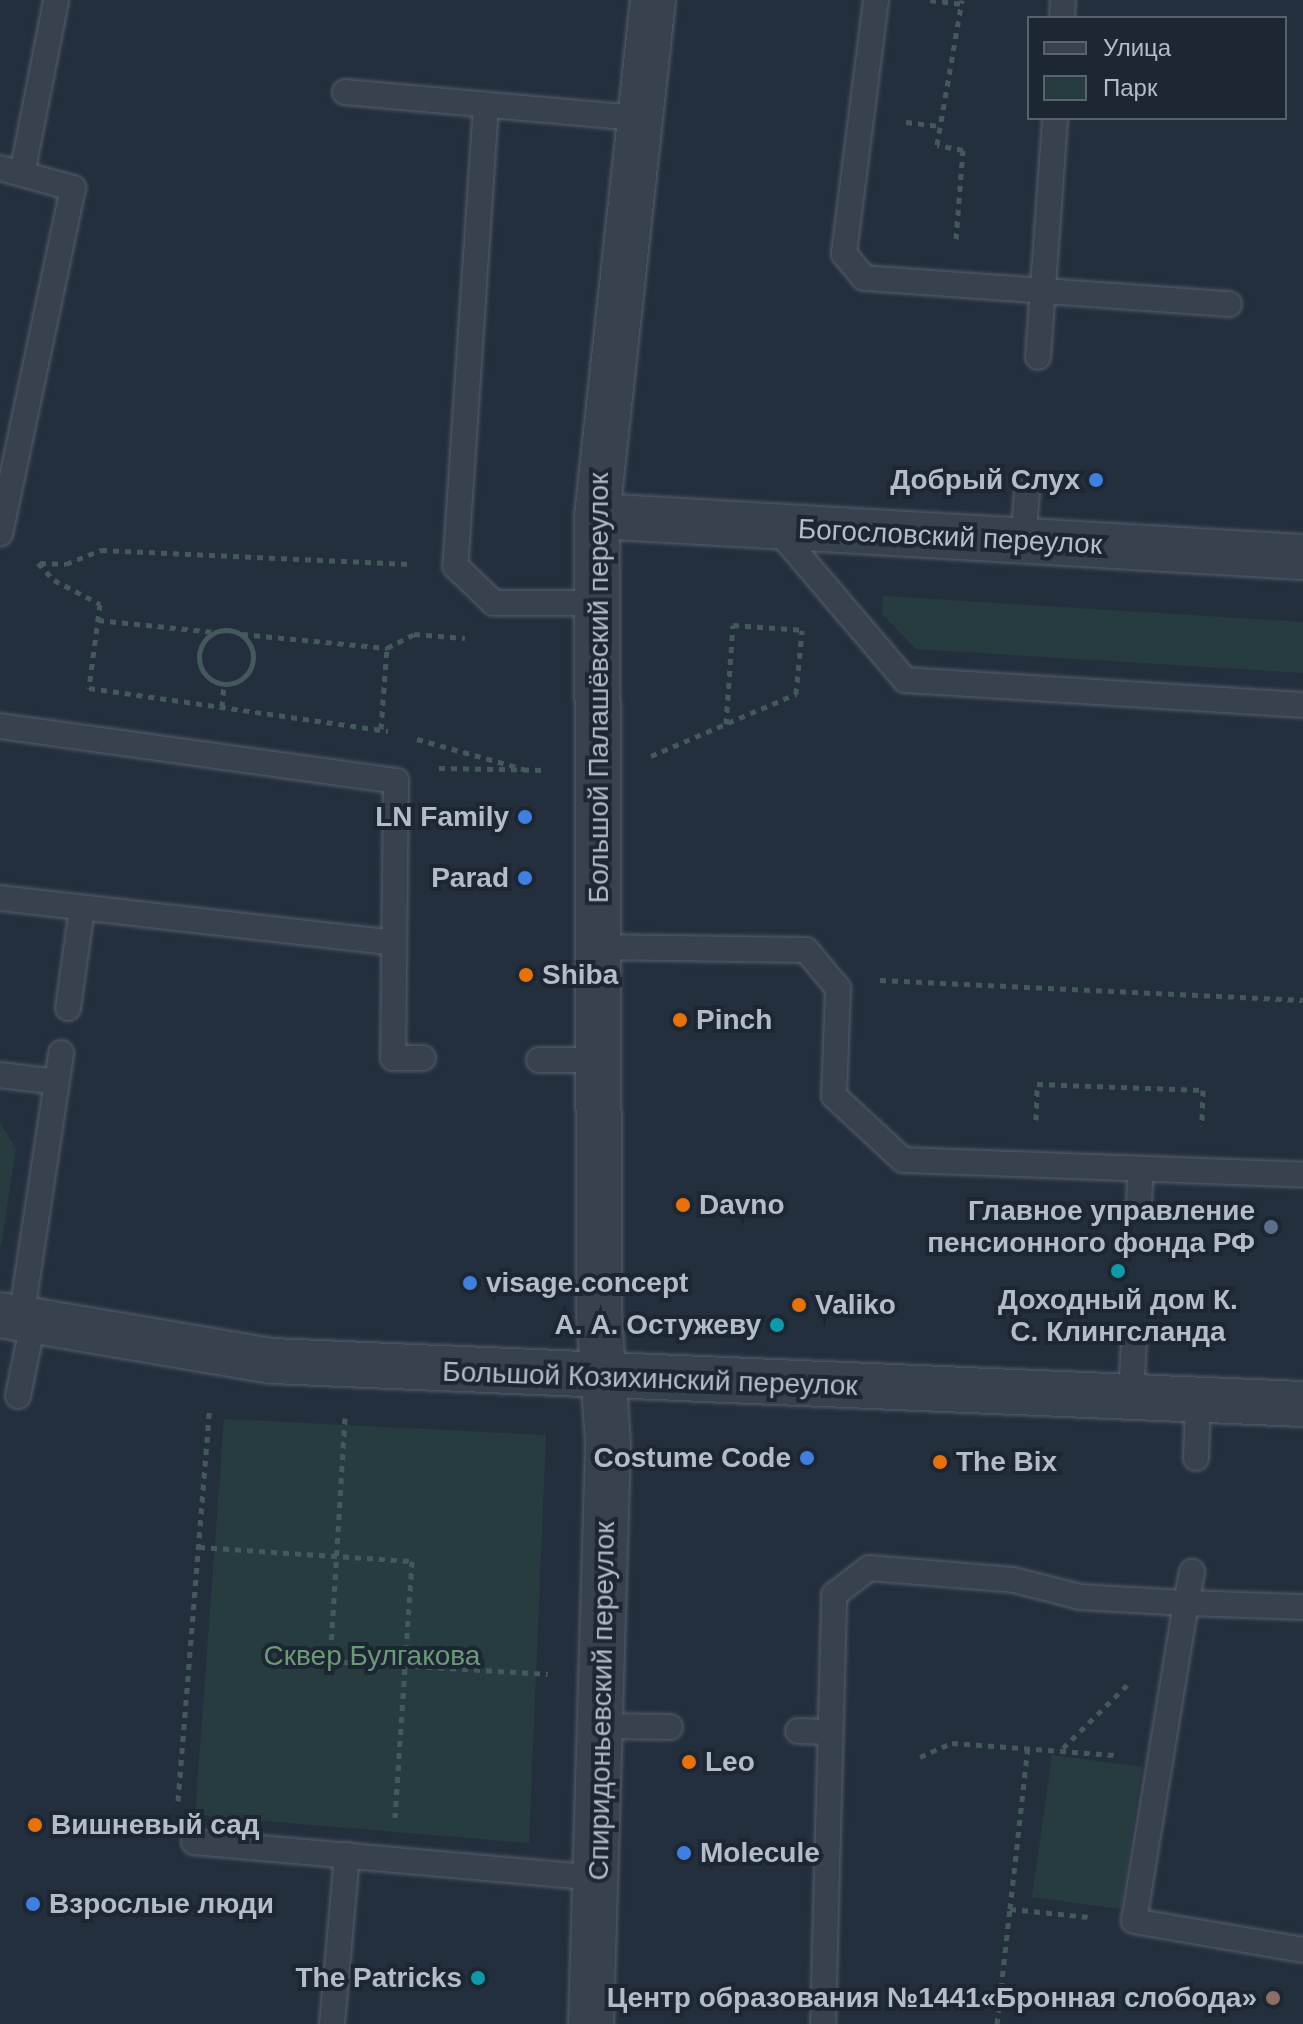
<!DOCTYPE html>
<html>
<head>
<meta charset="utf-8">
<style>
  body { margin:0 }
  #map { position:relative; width:1303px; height:2024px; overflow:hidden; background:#242f3e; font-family:Arial,sans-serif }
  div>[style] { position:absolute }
  .green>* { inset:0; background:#263c3f }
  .path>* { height:5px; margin-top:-2.5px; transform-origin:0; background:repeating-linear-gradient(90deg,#44595c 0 6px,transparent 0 12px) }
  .path>.ring { margin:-2.5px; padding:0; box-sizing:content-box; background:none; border:5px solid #44595c; border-radius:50% }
  .roads { filter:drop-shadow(0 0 2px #565f6c) drop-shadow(0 0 2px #565f6c) }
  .service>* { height:24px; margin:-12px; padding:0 12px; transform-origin:12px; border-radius:12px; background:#38414e }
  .minor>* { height:44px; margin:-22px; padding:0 22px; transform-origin:22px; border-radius:22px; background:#38414e }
  .dots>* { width:22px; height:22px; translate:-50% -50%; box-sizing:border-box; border:4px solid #1d2633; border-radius:50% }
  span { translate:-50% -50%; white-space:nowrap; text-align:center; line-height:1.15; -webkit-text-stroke:8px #1d2633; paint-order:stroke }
  .poi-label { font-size:28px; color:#b4bcc9; font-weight:700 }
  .right { translate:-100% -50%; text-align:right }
  .left { translate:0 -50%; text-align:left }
  .street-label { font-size:28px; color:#b4bcc9 }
  .park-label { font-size:28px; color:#6b9a76 }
  .legend { position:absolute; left:1027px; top:16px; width:260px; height:104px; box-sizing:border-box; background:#1d2633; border:2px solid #59626f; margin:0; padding:10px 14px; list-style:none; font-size:24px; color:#b4bcc9 }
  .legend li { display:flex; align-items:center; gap:16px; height:40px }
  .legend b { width:40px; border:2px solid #59626f }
</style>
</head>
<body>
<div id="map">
  <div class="green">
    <div style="clip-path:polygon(883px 596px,1303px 622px,1303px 673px,916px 649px,882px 614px)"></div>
    <div style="clip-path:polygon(0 1122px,16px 1149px,1px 1246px,0 1246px)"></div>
    <div style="clip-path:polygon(224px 1419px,546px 1435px,529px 1843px,195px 1815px)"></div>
    <div style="clip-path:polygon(1052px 1755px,1142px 1767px,1121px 1909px,1032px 1897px)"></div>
  </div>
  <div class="path">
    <div style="left:930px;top:0;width:31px;rotate:7deg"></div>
    <div style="left:906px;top:122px;width:34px;rotate:7deg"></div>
    <div style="left:956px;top:239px;width:89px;rotate:-85.5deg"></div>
    <div style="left:963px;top:150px;width:26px;rotate:-169deg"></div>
    <div style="left:937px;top:145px;width:147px;rotate:-80.2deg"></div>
    <div style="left:38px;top:563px;width:23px;rotate:47deg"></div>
    <div style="left:54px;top:580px;width:52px;rotate:27.6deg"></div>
    <div style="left:100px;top:604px;width:85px;rotate:97.5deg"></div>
    <div style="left:89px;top:688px;width:302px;rotate:8.2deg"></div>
    <div style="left:40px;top:563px;width:26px;rotate:2deg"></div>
    <div style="left:66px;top:564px;width:38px;rotate:-22deg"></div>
    <div style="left:101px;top:550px;width:309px;rotate:2.6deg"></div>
    <div style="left:98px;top:620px;width:117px;rotate:5.9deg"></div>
    <div class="ring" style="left:199px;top:630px;width:49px;height:49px"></div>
    <div style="left:242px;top:634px;width:146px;rotate:5.5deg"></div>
    <div style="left:387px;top:648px;width:30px;rotate:-27deg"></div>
    <div style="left:414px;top:634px;width:51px;rotate:4.5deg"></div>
    <div style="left:222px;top:707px;width:22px;rotate:-85deg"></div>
    <div style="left:726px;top:724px;width:99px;rotate:-86deg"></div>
    <div style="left:733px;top:625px;width:71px;rotate:4deg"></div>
    <div style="left:381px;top:729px;width:81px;rotate:-85.8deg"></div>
    <div style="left:417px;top:739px;width:111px;rotate:15.7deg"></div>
    <div style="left:651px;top:756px;width:158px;rotate:-23.2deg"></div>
    <div style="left:796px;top:694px;width:64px;rotate:-84.6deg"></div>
    <div style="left:439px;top:768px;width:106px;rotate:1.1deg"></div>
    <div style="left:880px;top:980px;width:423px;rotate:2.7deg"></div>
    <div style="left:1036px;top:1120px;width:36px;rotate:-88deg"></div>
    <div style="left:1037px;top:1084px;width:166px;rotate:2.1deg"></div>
    <div style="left:1203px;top:1090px;width:36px;rotate:92deg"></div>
    <div style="left:345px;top:1418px;width:243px;rotate:93.5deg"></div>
    <div style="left:330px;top:1661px;width:218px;rotate:3.4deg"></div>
    <div style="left:199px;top:1547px;width:213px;rotate:3.8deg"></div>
    <div style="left:412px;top:1561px;width:257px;rotate:93.8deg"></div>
    <div style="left:1063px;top:1748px;width:90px;rotate:-44.5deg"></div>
    <div style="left:920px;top:1757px;width:35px;rotate:-24deg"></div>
    <div style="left:952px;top:1743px;width:163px;rotate:4.2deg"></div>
    <div style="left:178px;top:1801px;width:395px;rotate:-85.4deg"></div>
    <div style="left:1010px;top:1909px;width:164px;rotate:-83.7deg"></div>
    <div style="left:997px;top:2024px;width:116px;rotate:-83.6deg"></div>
    <div style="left:1010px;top:1909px;width:79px;rotate:5.8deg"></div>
  </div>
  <div class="roads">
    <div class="service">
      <div style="left:876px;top:0;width:256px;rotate:97.2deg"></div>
      <div style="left:844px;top:254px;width:31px;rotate:50deg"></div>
      <div style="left:864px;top:278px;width:366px;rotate:4.1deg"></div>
      <div style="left:1062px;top:18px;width:18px;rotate:-87deg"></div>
      <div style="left:345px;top:92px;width:291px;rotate:5.1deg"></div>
      <div style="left:486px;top:105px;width:462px;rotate:93.8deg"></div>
      <div style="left:455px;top:566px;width:54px;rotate:43.5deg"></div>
      <div style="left:494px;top:603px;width:103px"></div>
      <div style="left:0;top:168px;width:76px;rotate:15.3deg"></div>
      <div style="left:73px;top:188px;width:353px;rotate:101.9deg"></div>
      <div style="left:22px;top:174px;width:177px;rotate:-78.9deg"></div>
      <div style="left:1038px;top:357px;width:240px;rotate:-85.9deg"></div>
      <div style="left:775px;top:527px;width:201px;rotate:49.6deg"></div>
      <div style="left:905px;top:680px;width:399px;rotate:3.6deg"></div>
      <div style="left:1023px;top:541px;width:49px;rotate:-85.3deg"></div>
      <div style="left:0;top:726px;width:400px;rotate:7.9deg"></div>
      <div style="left:396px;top:781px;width:277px;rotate:90.6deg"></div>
      <div style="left:393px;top:1058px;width:30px"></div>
      <div style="left:0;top:898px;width:396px;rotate:6.5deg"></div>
      <div style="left:599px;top:947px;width:207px;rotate:0.8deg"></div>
      <div style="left:806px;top:950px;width:50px;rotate:49.9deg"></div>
      <div style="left:838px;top:988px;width:108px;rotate:92.1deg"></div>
      <div style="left:834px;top:1096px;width:94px;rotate:42.8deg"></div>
      <div style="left:903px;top:1160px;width:400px;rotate:2.1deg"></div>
      <div style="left:68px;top:1008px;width:101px;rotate:-82deg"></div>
      <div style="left:539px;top:1060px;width:59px"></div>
      <div style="left:0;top:1075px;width:57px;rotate:7deg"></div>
      <div style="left:1139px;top:1206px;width:37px;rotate:-88deg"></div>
      <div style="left:21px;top:1319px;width:269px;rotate:-81.4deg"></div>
      <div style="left:18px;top:1396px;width:76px;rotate:-78.5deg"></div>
      <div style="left:1131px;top:1398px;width:59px;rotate:-87.1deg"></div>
      <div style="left:1196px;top:1458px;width:57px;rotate:-88deg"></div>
      <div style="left:1303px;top:1607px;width:117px;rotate:-178deg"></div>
      <div style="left:1186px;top:1603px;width:322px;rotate:99.3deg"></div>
      <div style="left:1134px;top:1921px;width:171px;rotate:9.7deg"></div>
      <div style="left:604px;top:1726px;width:66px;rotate:0.9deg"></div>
      <div style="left:798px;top:1731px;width:31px;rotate:2deg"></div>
      <div style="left:194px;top:1842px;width:407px;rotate:5.1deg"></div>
      <div style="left:332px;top:2024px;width:170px;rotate:-84.9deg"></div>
      <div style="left:823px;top:2024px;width:429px;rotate:-88.5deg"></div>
      <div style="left:834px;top:1595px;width:44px;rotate:-37.6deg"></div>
      <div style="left:869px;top:1568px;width:145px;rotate:4.7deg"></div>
      <div style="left:1014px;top:1580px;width:68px;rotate:14.4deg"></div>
      <div style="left:1080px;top:1597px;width:106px;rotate:3.2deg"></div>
      <div style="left:1186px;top:1603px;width:32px;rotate:-79deg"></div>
    </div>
    <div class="minor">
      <div style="left:597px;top:516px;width:707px;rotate:3.32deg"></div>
      <div style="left:0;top:1315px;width:276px;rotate:9.6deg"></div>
      <div style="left:272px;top:1361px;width:1032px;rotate:2.39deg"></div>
      <div style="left:591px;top:2024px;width:580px;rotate:-88.32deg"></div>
      <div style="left:608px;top:1444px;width:133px;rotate:-93.9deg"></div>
      <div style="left:599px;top:1311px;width:795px;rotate:-90.14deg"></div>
      <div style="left:597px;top:516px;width:519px;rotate:-83.81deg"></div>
    </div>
  </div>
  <div class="dots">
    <div style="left:1096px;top:480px;background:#3f7fe0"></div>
    <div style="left:525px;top:817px;background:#3f7fe0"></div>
    <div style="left:525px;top:878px;background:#3f7fe0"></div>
    <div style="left:526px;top:975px;background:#e8710a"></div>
    <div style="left:680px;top:1020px;background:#e8710a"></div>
    <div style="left:683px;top:1205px;background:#e8710a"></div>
    <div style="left:1271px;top:1227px;background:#5c6f8a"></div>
    <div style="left:1118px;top:1271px;background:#0f9aa8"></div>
    <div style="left:470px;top:1283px;background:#3f7fe0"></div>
    <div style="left:799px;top:1305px;background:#e8710a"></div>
    <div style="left:777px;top:1325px;background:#0f9aa8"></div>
    <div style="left:807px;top:1458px;background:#3f7fe0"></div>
    <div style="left:940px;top:1462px;background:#e8710a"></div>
    <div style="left:689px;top:1762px;background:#e8710a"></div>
    <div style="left:35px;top:1825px;background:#e8710a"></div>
    <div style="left:684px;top:1853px;background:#3f7fe0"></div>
    <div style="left:33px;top:1904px;background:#3f7fe0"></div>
    <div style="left:478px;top:1978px;background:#0f9aa8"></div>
    <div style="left:1273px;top:1998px;background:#8d6e63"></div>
  </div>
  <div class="poi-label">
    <span class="right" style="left:1080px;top:480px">Добрый Слух</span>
    <span class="right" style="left:509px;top:817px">LN Family</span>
    <span class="right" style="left:509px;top:878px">Parad</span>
    <span class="left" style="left:542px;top:975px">Shiba</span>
    <span class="left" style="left:696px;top:1020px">Pinch</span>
    <span class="left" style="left:699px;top:1205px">Davno</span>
    <span class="right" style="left:1255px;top:1227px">Главное управление<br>пенсионного фонда РФ</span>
    <span class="left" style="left:486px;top:1283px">visage.concept</span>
    <span style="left:1118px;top:1316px">Доходный дом К.<br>С. Клингсланда</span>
    <span class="left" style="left:815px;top:1305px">Valiko</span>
    <span class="right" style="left:761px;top:1325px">А. А. Остужеву</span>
    <span class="right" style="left:791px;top:1458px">Costume Code</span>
    <span class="left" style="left:956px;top:1462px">The Bix</span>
    <span class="left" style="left:705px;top:1762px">Leo</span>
    <span class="left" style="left:51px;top:1825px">Вишневый сад</span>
    <span class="left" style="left:700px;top:1853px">Molecule</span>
    <span class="left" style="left:49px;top:1904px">Взрослые люди</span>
    <span class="right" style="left:462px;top:1978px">The Patricks</span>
    <span class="right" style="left:1257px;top:1998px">Центр образования №1441«Бронная слобода»</span>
  </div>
  <div class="street-label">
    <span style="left:950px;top:537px;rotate:3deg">Богословский переулок</span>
    <span style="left:599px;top:688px;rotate:-90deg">Большой Палашёвский переулок</span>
    <span style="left:650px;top:1379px;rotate:2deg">Большой Козихинский переулок</span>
    <span style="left:602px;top:1701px;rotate:-89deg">Спиридоньевский переулок</span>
  </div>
  <div class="park-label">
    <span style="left:372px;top:1656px">Сквер Булгакова</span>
  </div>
  <ul class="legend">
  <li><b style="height:10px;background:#38414e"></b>Улица</li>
  <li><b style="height:22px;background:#263c3f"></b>Парк</li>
  </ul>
</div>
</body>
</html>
